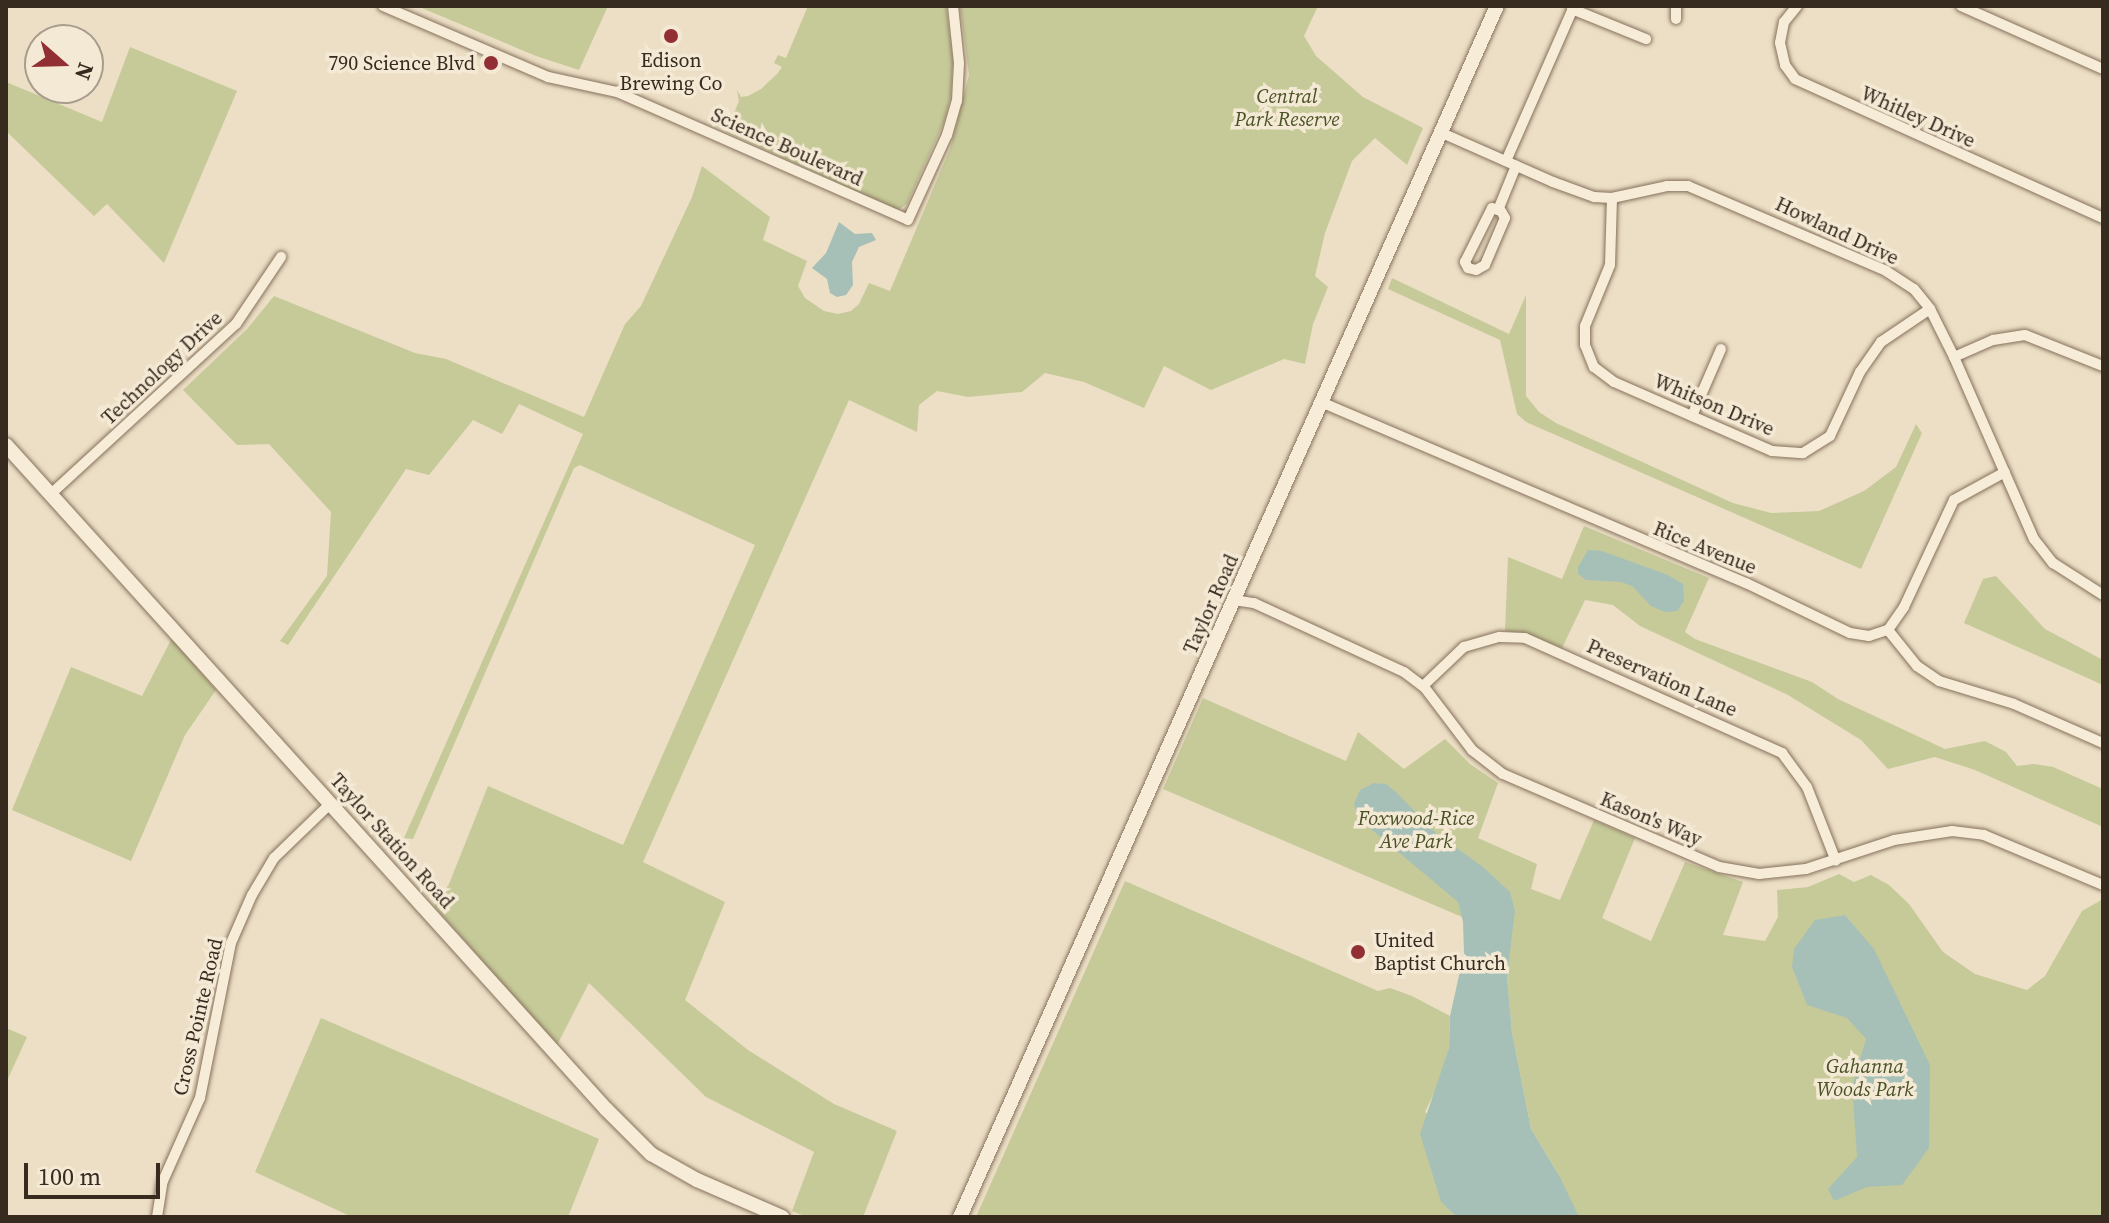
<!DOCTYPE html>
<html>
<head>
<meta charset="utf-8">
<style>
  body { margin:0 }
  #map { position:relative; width:2109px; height:1223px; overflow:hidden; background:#ecdfc5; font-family:"Source Serif 4",serif }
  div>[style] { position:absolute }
  .green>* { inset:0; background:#c6ca99 }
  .water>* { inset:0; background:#a7c0b7 }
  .roads { filter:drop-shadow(0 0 2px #86715c) drop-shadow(0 0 2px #86715c) }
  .street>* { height:10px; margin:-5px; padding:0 5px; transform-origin:5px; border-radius:5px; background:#f7ecd8 }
  .secondary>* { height:14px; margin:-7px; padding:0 7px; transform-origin:7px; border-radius:7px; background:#f7ecd8 }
  .dots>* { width:22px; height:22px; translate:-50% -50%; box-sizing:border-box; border:4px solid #f4e9d4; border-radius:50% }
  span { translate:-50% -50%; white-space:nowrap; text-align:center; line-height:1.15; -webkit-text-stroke:7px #f4e9d4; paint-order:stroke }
  .poi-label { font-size:20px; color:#372a1f }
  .right { translate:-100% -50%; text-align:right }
  .left { translate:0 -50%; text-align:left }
  .park-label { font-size:20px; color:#495227; font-style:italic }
  .street-label { font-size:20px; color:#372a1f }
  .frame { position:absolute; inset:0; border:8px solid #372a1f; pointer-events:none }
  .north { position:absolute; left:24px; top:24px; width:80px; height:80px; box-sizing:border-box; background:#f4e9d4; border:2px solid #a89d8c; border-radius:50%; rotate:110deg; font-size:22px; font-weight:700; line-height:32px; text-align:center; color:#372a1f }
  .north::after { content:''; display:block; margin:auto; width:28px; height:36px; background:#922f34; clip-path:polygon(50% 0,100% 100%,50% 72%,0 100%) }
  .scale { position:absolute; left:24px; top:1163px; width:136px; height:36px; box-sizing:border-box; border:4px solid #372a1f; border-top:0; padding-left:10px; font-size:24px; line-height:28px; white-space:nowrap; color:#372a1f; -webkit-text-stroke:6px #f4e9d4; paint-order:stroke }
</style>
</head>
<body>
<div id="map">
  <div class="green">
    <div style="clip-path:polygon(417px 6px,608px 6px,579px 70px,536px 56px)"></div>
    <div style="clip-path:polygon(808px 6px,946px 6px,953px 60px,951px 95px,944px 122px,907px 204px,898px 210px,726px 132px,739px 101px,737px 90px,741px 97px,748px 96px,761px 89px,777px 74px,782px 67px,774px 63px,778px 55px,786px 58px)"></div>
    <div style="clip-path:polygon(960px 6px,1318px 6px,1304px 36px,1316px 56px,1363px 97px,1423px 128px,1407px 165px,1375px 138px,1352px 161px,1325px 233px,1315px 276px,1328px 287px,1313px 324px,1305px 364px,1284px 359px,1211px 390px,1164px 366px,1144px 408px,1084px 382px,1045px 373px,1022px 392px,968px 397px,937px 391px,919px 405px,917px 432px,849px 400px,643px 862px,725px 902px,685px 1000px,748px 1050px,834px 1104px,897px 1131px,863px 1217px,807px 1217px,792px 1211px,814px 1152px,706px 1097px,589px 983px,557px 1045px,434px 906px,449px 884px,488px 786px,623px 845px,755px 545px,580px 465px,574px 468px,413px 839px,404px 838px,583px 434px,519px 404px,502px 434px,473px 420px,429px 475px,406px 469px,288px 645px,280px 641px,327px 576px,331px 512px,269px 444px,237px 445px,183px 390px,247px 329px,274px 296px,415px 353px,446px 359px,584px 417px,625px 324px,641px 306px,692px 197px,702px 166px,770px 217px,763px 240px,807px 261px,798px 286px,805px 298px,824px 311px,838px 314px,851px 311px,859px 304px,869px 283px,890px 291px,950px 149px,969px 75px)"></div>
    <div style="clip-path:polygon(130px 47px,237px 91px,164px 263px,107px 204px,94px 216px,6px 131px,6px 82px,102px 122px)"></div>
    <div style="clip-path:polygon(1392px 278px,1509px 334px,1526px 295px,1526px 396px,1539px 412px,1556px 423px,1733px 503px,1771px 513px,1819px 511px,1864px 491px,1896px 467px,1916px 424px,1922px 433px,1861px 569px,1526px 422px,1517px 414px,1500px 340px,1388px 289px)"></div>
    <div style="clip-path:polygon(1584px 526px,1709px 578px,1685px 632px,1695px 639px,1812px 682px,1838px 699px,1945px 749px,1985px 741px,2006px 752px,2017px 766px,2034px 764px,2053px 767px,2103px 789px,2103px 827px,1975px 770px,1935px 757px,1888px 769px,1861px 740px,1788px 695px,1640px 626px,1613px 605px,1585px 600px,1562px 648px,1531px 635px,1505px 631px,1508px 557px,1562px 579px)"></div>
    <div style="clip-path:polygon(1996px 576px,2045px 629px,2103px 660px,2103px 685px,1964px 623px,1983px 579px)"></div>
    <div style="clip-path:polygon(172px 638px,216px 690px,185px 735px,131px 861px,12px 810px,71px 667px,142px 696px)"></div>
    <div style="clip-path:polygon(1203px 698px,1346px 761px,1358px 732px,1404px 769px,1445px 739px,1470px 764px,1498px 783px,1478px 838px,1537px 864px,1531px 889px,1560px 900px,1594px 820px,1635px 838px,1602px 918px,1651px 941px,1685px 862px,1743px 882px,1723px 935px,1765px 941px,1778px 917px,1777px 890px,1808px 887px,1839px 874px,1854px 882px,1871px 875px,1889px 885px,1909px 904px,1943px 952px,1975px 974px,2027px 990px,2045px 976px,2082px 911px,2103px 899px,2103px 1217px,1565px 1217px,1560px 1177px,1531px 1129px,1512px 1034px,1507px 977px,1511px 938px,1163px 789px)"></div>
    <div style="clip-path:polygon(1125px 881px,1378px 991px,1390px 988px,1412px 996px,1450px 1016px,1449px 1048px,1443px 1074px,1425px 1112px,1564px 1217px,976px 1217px)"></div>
    <div style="clip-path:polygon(321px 1018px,599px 1139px,568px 1217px,352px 1217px,255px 1172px)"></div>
    <div style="clip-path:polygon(6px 1028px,27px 1037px,6px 1083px)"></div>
  </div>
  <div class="water">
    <div style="clip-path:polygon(839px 222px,855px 234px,872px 233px,876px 240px,859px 247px,852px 262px,853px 285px,846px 295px,837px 297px,830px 293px,827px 279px,812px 268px,826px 253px)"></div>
    <div style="clip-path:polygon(1588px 550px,1602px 551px,1668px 575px,1683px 584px,1684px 601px,1677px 611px,1665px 612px,1651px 606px,1632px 586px,1621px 582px,1586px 580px,1578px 574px,1578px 567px)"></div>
    <div style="clip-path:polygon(1374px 783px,1386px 784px,1396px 792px,1437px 834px,1483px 867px,1510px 892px,1515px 911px,1507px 977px,1512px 1033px,1531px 1129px,1560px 1177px,1579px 1217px,1457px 1217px,1441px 1202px,1420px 1134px,1449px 1048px,1450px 1016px,1464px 953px,1463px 922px,1458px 902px,1360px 820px,1354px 804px,1360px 790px)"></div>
    <div style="clip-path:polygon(1845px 915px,1874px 949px,1930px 1065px,1929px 1148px,1902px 1185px,1867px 1187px,1834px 1201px,1828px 1189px,1857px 1157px,1852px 1086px,1866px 1039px,1847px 1018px,1807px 1005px,1792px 967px,1794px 949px,1815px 920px)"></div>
  </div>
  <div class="roads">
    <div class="street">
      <div style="left:383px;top:6px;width:180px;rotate:23.3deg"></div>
      <div style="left:548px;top:77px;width:71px;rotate:12.3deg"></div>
      <div style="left:617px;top:92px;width:318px;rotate:23.7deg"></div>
      <div style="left:908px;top:220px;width:94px;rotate:-65.4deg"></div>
      <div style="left:947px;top:135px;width:35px;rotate:-74deg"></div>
      <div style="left:957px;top:101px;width:38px;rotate:-87deg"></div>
      <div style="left:959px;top:63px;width:57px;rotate:-96deg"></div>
      <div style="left:1797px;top:6px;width:21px;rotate:129deg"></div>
      <div style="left:1784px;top:22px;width:21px;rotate:101deg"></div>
      <div style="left:1780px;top:43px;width:23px;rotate:77deg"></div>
      <div style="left:1785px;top:65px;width:17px;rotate:54deg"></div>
      <div style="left:1795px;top:79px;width:338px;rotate:24.3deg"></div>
      <div style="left:1961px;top:6px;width:155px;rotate:23.9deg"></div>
      <div style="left:1572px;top:9px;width:80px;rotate:22.1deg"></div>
      <div style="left:1676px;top:19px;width:13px;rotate:-90deg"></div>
      <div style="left:1442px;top:133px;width:121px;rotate:23.8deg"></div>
      <div style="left:1553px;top:182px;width:44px;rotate:20.1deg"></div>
      <div style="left:1594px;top:197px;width:18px;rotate:3deg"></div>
      <div style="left:1612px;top:198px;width:56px;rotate:-12.3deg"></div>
      <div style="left:1667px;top:186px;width:21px"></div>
      <div style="left:1688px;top:186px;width:215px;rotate:23.2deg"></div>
      <div style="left:1886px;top:271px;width:33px;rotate:33deg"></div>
      <div style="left:1914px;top:289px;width:26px;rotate:51deg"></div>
      <div style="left:1930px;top:309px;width:54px;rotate:63.4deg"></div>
      <div style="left:1954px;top:357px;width:199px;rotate:66.3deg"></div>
      <div style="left:2034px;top:539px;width:31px;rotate:52deg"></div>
      <div style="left:2053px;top:563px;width:59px;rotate:32.6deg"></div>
      <div style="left:1506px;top:161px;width:169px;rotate:-66.3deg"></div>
      <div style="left:1612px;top:198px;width:67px;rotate:91.7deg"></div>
      <div style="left:1610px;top:265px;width:66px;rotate:112.3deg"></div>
      <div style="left:1585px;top:326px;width:19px;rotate:90deg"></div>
      <div style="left:1585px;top:345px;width:24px;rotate:68deg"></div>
      <div style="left:1594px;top:367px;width:25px;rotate:37deg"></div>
      <div style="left:1614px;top:382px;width:172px;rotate:23.6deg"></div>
      <div style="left:1772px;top:451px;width:31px;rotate:4deg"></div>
      <div style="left:1803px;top:453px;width:32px;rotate:-32deg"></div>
      <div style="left:1830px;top:436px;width:71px;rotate:-64.9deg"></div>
      <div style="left:1860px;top:372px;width:37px;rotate:-55deg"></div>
      <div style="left:1881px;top:342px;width:59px;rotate:-34deg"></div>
      <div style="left:1492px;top:208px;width:9px;rotate:18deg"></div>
      <div style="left:1501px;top:211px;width:8px;rotate:60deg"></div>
      <div style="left:1505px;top:218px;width:51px;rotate:113.1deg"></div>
      <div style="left:1485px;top:265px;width:10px;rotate:151deg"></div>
      <div style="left:1476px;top:270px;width:8px;rotate:-166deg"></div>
      <div style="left:1468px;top:268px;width:7px;rotate:-117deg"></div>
      <div style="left:1465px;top:262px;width:60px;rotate:-63.4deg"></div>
      <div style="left:1498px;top:210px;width:48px;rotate:-67.8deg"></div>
      <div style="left:1954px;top:357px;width:43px;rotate:-23.6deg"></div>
      <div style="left:1993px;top:340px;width:32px;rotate:-9deg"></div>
      <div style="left:2025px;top:335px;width:84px;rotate:21.7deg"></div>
      <div style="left:1321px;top:402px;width:462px;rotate:23.1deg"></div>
      <div style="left:1746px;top:583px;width:115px;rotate:25.7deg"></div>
      <div style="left:1850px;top:633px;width:19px;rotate:9deg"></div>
      <div style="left:1869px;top:636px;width:20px;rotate:-18deg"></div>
      <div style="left:1888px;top:630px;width:28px;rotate:-55deg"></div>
      <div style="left:1904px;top:607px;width:118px;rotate:-65deg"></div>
      <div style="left:1954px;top:500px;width:58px;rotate:-28.8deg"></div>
      <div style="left:1692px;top:416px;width:73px;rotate:-66.6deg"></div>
      <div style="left:52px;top:493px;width:250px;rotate:-42.6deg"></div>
      <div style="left:236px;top:324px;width:81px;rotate:-56.1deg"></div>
      <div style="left:1234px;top:600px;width:20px;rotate:9deg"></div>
      <div style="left:1254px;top:603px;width:165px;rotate:24.7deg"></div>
      <div style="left:1404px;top:672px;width:26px;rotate:37deg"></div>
      <div style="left:1425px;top:688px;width:78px;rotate:52.8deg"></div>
      <div style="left:1472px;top:750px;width:39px;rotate:38deg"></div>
      <div style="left:1503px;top:774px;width:235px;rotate:23.3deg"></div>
      <div style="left:1719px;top:867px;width:41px;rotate:9.9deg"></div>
      <div style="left:1759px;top:874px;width:47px;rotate:-6.1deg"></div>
      <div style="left:1806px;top:869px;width:93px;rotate:-18.2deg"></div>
      <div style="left:1894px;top:840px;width:59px;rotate:-8.8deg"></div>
      <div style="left:1952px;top:831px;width:32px;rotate:7deg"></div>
      <div style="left:1984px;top:835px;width:129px;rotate:22.8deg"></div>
      <div style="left:1888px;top:630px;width:46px;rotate:51.1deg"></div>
      <div style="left:1917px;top:666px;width:27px;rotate:34deg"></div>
      <div style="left:1939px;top:681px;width:78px;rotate:17deg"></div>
      <div style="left:2014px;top:704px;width:97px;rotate:23.7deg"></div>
      <div style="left:1423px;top:686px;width:57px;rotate:-43.6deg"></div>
      <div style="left:1464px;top:647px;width:37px;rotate:-16deg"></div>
      <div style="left:1500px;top:637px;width:25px;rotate:2deg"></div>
      <div style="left:1525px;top:638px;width:282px;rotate:24.1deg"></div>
      <div style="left:1782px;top:753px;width:42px;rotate:53.7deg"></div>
      <div style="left:1807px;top:787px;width:79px;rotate:68.6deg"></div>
      <div style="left:157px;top:1217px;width:36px;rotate:-81deg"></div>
      <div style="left:163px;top:1181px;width:91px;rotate:-66deg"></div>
      <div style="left:200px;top:1098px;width:158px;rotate:-78.7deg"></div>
      <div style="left:231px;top:943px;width:52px;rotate:-66.4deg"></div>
      <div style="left:252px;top:895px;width:43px;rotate:-59.3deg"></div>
      <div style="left:274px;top:858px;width:79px;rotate:-44deg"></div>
    </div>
    <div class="secondary">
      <div style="left:6px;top:445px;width:895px;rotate:47.9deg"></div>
      <div style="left:606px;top:1109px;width:64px;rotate:45deg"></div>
      <div style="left:651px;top:1154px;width:53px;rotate:29.5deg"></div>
      <div style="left:697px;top:1180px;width:93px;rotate:23.5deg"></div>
      <div style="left:960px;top:1217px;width:1325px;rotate:-66.09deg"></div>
    </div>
  </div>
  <div class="dots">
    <div style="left:671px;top:36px;background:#922f34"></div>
    <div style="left:491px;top:63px;background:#922f34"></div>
    <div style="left:1358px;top:952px;background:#922f34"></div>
  </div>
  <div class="poi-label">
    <span style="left:671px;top:72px">Edison<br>Brewing Co</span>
    <span class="right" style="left:475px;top:63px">790 Science Blvd</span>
    <span class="left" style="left:1374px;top:952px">United<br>Baptist Church</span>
  </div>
  <div class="park-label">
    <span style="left:1287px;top:108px">Central<br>Park Reserve</span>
    <span style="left:1416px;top:830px">Foxwood-Rice<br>Ave Park</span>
    <span style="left:1865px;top:1078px">Gahanna<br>Woods Park</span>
  </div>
  <div class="street-label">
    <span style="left:1918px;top:117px;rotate:24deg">Whitley Drive</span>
    <span style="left:787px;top:147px;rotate:24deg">Science Boulevard</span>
    <span style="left:1837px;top:231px;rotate:25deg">Howland Drive</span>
    <span style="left:162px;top:368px;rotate:-43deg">Technology Drive</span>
    <span style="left:1714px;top:405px;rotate:23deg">Whitson Drive</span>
    <span style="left:1705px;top:548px;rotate:22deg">Rice Avenue</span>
    <span style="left:1211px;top:604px;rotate:-66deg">Taylor Road</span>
    <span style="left:1662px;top:678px;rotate:24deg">Preservation Lane</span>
    <span style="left:1651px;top:819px;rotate:23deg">Kason's Way</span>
    <span style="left:392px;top:841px;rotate:48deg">Taylor Station Road</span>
    <span style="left:198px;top:1017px;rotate:-77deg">Cross Pointe Road</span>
  </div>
  <div class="frame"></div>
  <div class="north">N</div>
  <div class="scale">100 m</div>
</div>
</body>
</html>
